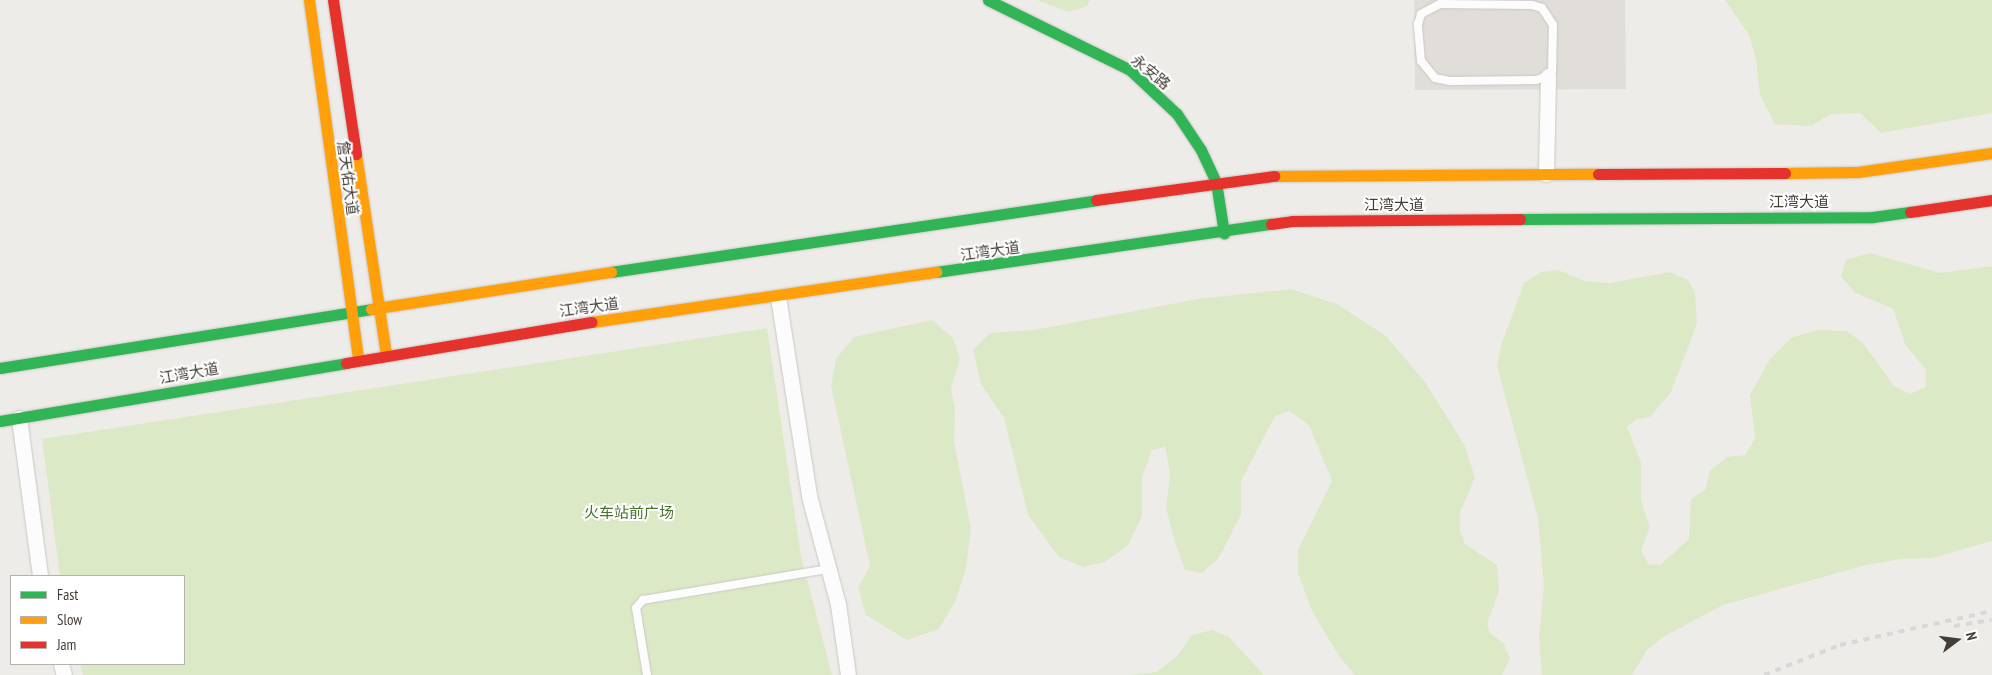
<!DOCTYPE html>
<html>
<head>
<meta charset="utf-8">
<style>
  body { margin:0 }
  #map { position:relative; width:1992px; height:675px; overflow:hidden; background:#eeece8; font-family:"PT Sans Narrow","Noto Sans SC",sans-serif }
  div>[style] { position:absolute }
  .industrial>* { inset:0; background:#e1ddd9 }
  .green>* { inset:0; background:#dce9c7 }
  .roads { filter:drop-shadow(0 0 1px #cbc8c4) drop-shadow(0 0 1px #cbc8c4) }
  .lane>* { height:8px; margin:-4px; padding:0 4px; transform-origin:4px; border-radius:4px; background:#fcfcfc }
  .street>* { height:15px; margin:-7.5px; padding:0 7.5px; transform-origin:7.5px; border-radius:7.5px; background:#fcfcfc }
  .fast>* { height:11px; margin:-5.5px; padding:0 5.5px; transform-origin:5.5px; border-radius:5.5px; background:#30b455 }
  .slow>* { height:11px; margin:-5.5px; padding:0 5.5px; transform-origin:5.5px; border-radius:5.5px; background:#ff9f0a }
  .jam>* { height:11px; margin:-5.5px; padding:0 5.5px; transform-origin:5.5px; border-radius:5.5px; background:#e5322d }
  .rail>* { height:4px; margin-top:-2px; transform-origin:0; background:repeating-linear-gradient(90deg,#d8d8d7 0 6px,transparent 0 12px) }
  span { translate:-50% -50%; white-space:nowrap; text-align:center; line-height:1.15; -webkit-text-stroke:4px #fff; paint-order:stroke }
  .street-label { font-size:15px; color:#433d34 }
  .park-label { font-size:15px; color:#477428 }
  .legend { position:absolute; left:10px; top:575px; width:175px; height:90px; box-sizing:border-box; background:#fff; border:1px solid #b4b1ae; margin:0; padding:6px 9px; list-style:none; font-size:15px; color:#433d34 }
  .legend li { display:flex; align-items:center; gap:10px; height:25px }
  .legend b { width:25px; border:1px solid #b4b1ae }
  .north { position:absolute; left:1932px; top:615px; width:50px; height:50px; -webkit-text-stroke:4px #fff; paint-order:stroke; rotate:75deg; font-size:14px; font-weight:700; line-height:20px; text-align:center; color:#433d34 }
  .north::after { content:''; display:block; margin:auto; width:18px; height:22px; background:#433d34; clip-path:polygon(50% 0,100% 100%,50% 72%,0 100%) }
</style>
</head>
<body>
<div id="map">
  <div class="industrial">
    <div style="clip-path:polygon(1414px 0,1625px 0,1626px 89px,1415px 90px)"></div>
  </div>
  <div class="green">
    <div style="clip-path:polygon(1037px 0,1090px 0,1087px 6px,1069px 12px)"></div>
    <div style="clip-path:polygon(1725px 0,1992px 0,1992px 113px,1881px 133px,1860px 113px,1831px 114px,1811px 126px,1775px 124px,1760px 95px,1756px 59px,1749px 35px)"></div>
    <div style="clip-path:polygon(1870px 253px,1940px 273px,1992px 266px,1992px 541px,1932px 558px,1901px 559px,1866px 565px,1723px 605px,1663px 637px,1647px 650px,1632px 675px,1542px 675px,1539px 638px,1544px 586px,1538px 518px,1497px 366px,1501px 345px,1524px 283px,1541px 272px,1558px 270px,1585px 281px,1610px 283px,1670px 272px,1688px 280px,1695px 293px,1697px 324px,1671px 392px,1650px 417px,1637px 419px,1627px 427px,1641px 463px,1641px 500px,1650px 528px,1641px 550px,1648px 564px,1660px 565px,1689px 539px,1691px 499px,1705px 490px,1710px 471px,1727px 457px,1745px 455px,1755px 439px,1750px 395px,1770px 359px,1791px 338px,1817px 330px,1847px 331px,1863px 343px,1894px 386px,1910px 394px,1926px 387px,1926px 370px,1905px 344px,1893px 309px,1854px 292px,1841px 276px,1846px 260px)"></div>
    <div style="clip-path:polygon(1291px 289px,1337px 304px,1386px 336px,1425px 382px,1465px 446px,1475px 478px,1460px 513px,1460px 531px,1465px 544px,1497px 565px,1499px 591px,1487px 624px,1490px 633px,1504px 644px,1510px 658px,1502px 675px,1355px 675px,1339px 656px,1312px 611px,1298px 573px,1298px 550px,1332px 481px,1309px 425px,1289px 411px,1275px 416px,1241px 481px,1241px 515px,1218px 559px,1202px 573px,1185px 570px,1174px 539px,1166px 508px,1170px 474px,1165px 447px,1152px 450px,1142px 477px,1142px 516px,1128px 545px,1105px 562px,1083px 567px,1059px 557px,1028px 515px,1004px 418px,981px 384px,973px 350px,990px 333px,1034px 330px,1198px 299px)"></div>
    <div style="clip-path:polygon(932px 320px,953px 338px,960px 359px,951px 387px,955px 409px,954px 442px,971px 528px,966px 568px,956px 600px,939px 629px,907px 640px,866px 615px,858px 588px,870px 566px,831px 386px,836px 359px,854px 337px)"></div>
    <div style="clip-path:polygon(767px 328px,801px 556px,832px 675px,83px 675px,80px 664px,184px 664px,184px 576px,60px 576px,42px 439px)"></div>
    <div style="clip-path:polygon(1212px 630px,1229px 637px,1264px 675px,1129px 675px,1157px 672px,1177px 656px,1192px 635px)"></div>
  </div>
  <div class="roads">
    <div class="lane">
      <div style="left:1440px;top:4px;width:92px;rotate:0.6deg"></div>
      <div style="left:1532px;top:5px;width:10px;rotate:17deg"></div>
      <div style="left:1542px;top:8px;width:20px;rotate:57deg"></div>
      <div style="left:1553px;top:25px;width:46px;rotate:91.2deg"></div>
      <div style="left:1552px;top:71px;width:6px;rotate:129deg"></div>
      <div style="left:1548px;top:76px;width:13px;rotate:162deg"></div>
      <div style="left:1536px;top:80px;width:86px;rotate:179.3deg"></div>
      <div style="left:1450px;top:81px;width:15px;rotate:-169deg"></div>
      <div style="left:1435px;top:78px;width:22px;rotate:-129deg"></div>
      <div style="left:1421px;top:61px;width:37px;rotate:-95deg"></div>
      <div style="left:1418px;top:24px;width:10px;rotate:-73deg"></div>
      <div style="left:1421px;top:14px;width:21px;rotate:-28deg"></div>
      <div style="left:647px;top:675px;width:68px;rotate:-99.3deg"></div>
      <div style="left:636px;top:608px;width:11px;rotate:-49deg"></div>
      <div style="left:643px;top:600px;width:189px;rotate:-9.5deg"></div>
    </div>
    <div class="street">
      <div style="left:1546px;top:174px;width:98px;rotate:-88.8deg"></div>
      <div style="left:778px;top:297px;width:201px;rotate:81.1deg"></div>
      <div style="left:809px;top:496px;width:112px;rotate:75deg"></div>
      <div style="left:838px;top:604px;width:72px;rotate:82deg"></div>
      <div style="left:19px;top:418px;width:159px;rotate:82.4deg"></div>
      <div style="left:61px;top:664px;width:11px;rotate:75deg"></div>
    </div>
    <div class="fast">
      <div style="left:988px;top:0;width:158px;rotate:26.2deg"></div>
      <div style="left:1130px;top:70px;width:64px;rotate:43.1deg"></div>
      <div style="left:1177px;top:114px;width:43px;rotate:56.3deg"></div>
      <div style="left:1201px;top:150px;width:35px;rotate:65deg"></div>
      <div style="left:1216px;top:182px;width:52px;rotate:81.1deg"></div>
      <div style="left:1520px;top:219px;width:353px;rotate:-0.3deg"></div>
      <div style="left:1873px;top:217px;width:37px;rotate:-8deg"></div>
      <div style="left:611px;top:272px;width:490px;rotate:-8.4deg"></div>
      <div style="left:936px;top:272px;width:338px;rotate:-8.2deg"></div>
      <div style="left:0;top:368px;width:376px;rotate:-9deg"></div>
      <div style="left:0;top:421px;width:351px;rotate:-9.5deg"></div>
    </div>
    <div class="slow">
      <div style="left:309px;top:0;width:362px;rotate:82.2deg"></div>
      <div style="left:356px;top:154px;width:202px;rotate:81.5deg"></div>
      <div style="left:1785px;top:173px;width:73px;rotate:-0.8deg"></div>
      <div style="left:1858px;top:172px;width:135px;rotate:-8.1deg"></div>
      <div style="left:1274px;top:176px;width:324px;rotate:-0.4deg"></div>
      <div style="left:371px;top:309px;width:243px;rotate:-8.8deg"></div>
      <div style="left:592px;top:322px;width:348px;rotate:-8.3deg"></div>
    </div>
    <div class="jam">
      <div style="left:333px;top:0;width:156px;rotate:81.5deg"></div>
      <div style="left:1598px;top:174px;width:187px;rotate:-0.3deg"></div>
      <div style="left:1096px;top:200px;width:180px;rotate:-7.7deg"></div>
      <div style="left:1910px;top:212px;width:83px;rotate:-8.3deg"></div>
      <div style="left:1271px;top:224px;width:21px;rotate:-8deg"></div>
      <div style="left:1292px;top:221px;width:228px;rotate:-0.5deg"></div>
      <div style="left:346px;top:363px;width:249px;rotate:-9.5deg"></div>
    </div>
  </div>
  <div class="rail">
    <div style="left:1954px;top:626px;width:38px;rotate:-9deg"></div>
    <div style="left:1764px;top:675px;width:82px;rotate:-21.5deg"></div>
    <div style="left:1840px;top:645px;width:156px;rotate:-12.6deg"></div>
  </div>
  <div class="street-label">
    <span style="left:1151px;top:72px;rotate:39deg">永安路</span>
    <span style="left:348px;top:178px;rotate:82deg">詹天佑大道</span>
    <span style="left:1799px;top:202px">江湾大道</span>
    <span style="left:1394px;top:205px">江湾大道</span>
    <span style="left:990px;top:251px;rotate:-8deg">江湾大道</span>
    <span style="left:589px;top:307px;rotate:-8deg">江湾大道</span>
    <span style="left:189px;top:373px;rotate:-10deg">江湾大道</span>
  </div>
  <div class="park-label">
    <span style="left:629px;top:513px">火车站前广场</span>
  </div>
  <ul class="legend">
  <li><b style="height:6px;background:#30b455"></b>Fast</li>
  <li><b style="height:6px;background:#ff9f0a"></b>Slow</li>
  <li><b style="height:6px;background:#e5322d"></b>Jam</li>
  </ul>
  <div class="north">N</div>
</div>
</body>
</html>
